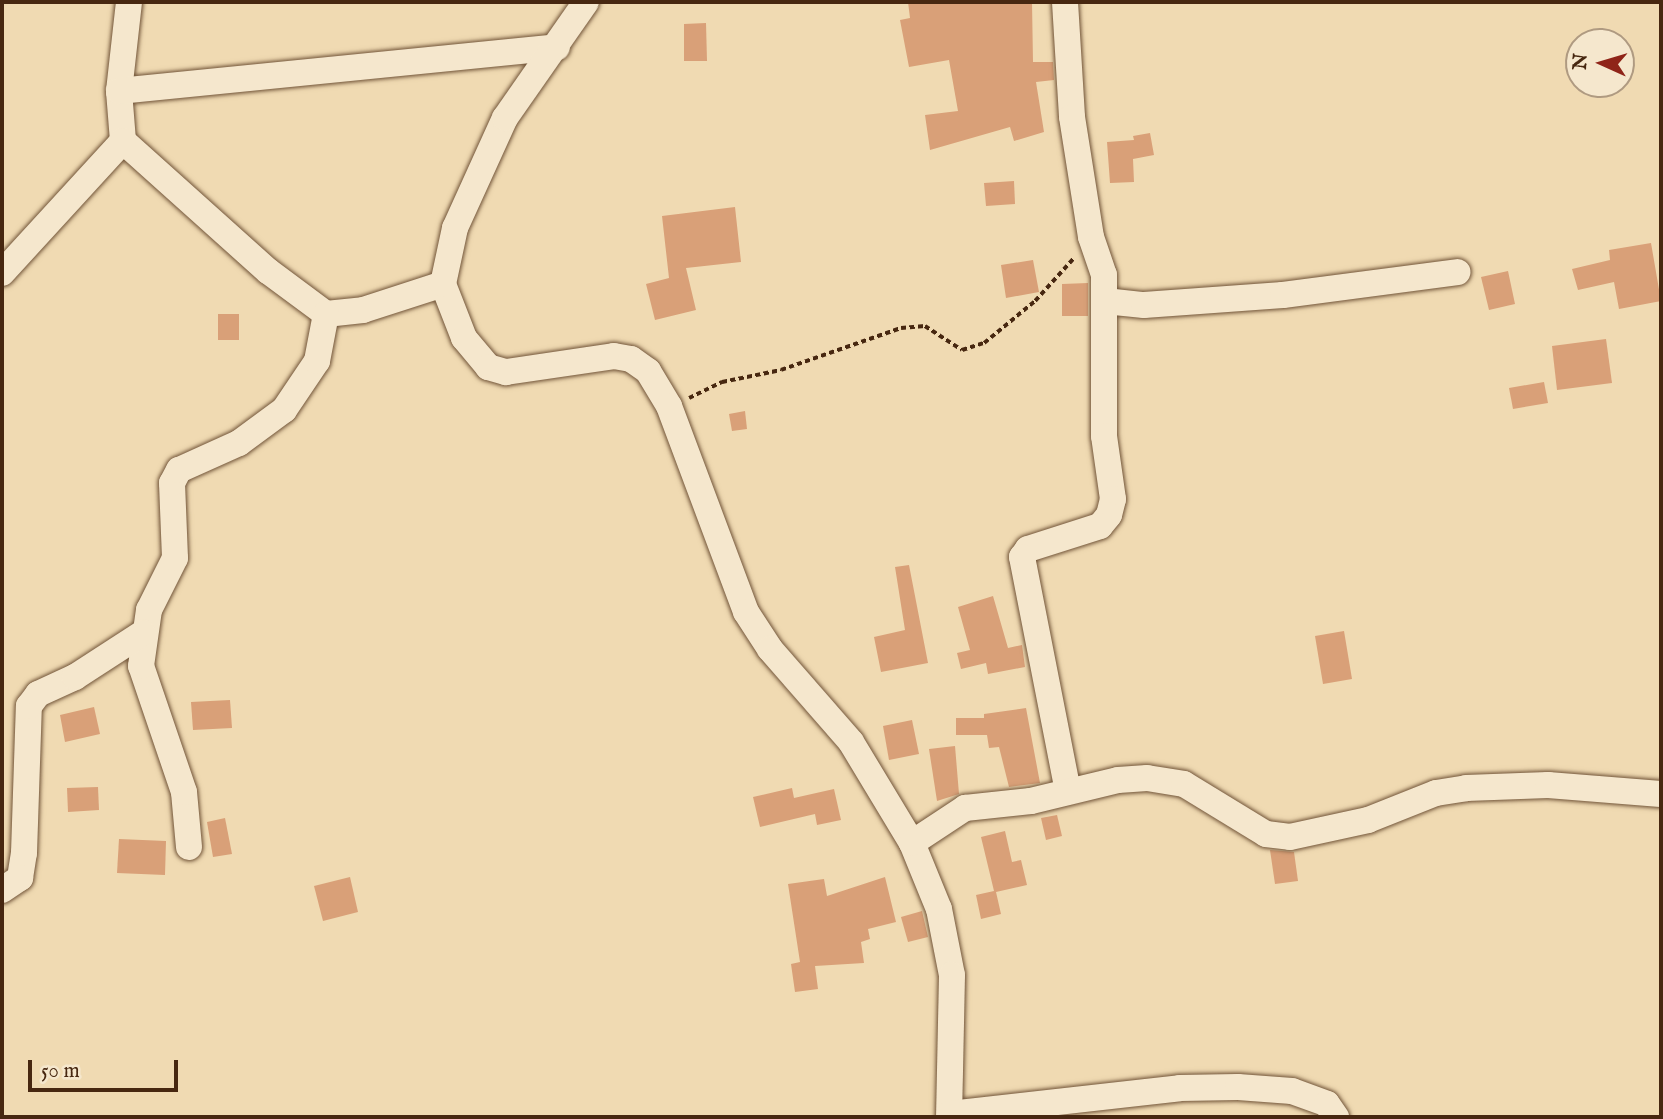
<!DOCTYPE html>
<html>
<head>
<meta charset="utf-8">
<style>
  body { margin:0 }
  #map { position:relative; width:1663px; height:1119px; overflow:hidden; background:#f0dab2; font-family:"IM FELL English",serif }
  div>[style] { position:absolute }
  .building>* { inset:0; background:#d9a078 }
  .path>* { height:3.5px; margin-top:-1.75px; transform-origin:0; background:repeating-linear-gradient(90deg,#472710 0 5px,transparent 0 8.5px) }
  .roads { filter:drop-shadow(0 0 2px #715438) drop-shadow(0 0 2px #715438) }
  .minor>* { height:26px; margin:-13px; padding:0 13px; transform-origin:13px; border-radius:13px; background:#f5e7cd }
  span { translate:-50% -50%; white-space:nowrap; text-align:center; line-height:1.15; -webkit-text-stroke:5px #f5e7cd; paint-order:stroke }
  .frame { position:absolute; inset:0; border:4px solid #472710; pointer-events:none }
  .north { position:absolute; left:1565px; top:28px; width:70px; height:70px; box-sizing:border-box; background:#f5e7cd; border:2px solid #af9a81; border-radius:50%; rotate:274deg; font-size:19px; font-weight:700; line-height:28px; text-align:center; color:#472710 }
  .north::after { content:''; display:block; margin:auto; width:24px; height:32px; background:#8f2418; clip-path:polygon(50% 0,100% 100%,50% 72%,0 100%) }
  .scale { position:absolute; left:28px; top:1060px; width:150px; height:32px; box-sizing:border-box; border:4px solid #472710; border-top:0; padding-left:9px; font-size:21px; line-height:24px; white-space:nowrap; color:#472710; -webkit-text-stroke:5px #f5e7cd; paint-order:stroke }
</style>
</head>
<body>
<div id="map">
  <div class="building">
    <div style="clip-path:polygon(908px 2px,1032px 2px,1033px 62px,1053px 62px,1054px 80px,1036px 82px,1044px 132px,1014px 141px,1010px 127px,930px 150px,925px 115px,958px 111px,949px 60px,909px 67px,900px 20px,910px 18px)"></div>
    <div style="clip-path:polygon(706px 23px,707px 61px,684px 61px,684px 24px)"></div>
    <div style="clip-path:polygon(1150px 133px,1154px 155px,1133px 159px,1134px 182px,1110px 183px,1107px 142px,1134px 140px,1133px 136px)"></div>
    <div style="clip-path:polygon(1014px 181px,1015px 204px,986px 206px,984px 183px)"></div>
    <div style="clip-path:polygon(735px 207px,741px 262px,686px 268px,696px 310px,655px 320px,646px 284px,669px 278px,662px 216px)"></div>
    <div style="clip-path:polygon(1651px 243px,1661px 301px,1619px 309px,1614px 282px,1578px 290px,1572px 269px,1610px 260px,1609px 250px)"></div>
    <div style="clip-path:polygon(1033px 260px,1039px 292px,1006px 298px,1001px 265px)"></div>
    <div style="clip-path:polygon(1508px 271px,1515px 304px,1489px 310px,1481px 277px)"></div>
    <div style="clip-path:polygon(1088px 283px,1088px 316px,1062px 316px,1062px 284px)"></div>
    <div style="clip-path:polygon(218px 314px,239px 314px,239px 340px,218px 340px)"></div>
    <div style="clip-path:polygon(1606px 339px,1612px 383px,1557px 390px,1552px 346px)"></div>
    <div style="clip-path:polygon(1544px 382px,1548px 403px,1513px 409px,1509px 388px)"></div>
    <div style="clip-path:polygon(745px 411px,747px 429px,732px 431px,729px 414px)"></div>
    <div style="clip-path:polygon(909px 565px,928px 663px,881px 672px,874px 637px,905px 630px,895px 567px)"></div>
    <div style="clip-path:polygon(993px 596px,1008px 648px,1022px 645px,1025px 667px,988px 674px,986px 663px,961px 669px,957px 653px,970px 650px,958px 607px)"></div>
    <div style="clip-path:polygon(1344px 631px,1352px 679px,1323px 684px,1315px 636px)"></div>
    <div style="clip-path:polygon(230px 700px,232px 728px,193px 730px,191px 702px)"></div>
    <div style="clip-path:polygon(94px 707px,100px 734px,65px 742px,60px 715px)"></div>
    <div style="clip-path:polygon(1026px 708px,1040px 783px,1009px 787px,999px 747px,989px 748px,987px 735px,956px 735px,956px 718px,984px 718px,984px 714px)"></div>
    <div style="clip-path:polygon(912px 720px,919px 754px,889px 760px,883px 726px)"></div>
    <div style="clip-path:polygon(955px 746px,959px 794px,937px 801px,929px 749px)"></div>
    <div style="clip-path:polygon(98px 787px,99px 810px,68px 812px,67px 788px)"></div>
    <div style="clip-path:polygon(792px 788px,794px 798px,834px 789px,841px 820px,817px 825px,815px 814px,760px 827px,753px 797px)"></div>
    <div style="clip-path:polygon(1057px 815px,1062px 836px,1046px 840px,1041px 818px)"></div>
    <div style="clip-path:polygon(225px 818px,232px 854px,213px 857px,207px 822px)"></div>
    <div style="clip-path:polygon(1005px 831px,1012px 862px,1021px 860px,1027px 885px,996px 892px,1001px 914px,981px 919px,976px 895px,994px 891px,981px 837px)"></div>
    <div style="clip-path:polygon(119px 839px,166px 841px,165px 875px,117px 873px)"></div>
    <div style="clip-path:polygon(1270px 850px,1294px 852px,1298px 881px,1275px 884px)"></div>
    <div style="clip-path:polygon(350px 877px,358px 912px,323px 921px,314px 886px)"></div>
    <div style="clip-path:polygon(885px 877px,896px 922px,868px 929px,870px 939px,861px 942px,864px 963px,815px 966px,818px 989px,795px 992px,791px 964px,800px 962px,788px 884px,824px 879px,827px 896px)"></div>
    <div style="clip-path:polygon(922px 911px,928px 937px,908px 942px,901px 917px)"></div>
  </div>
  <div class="path">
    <div style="left:689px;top:398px;width:37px;rotate:-26deg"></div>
    <div style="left:722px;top:382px;width:60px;rotate:-11.5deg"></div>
    <div style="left:781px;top:370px;width:127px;rotate:-19.3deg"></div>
    <div style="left:901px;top:328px;width:24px;rotate:-5deg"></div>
    <div style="left:925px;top:326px;width:44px;rotate:33deg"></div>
    <div style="left:962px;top:350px;width:23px;rotate:-18deg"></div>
    <div style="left:984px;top:343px;width:66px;rotate:-39.5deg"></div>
    <div style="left:1035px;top:301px;width:58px;rotate:-47.8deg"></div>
  </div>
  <div class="roads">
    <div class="minor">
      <div style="left:129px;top:2px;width:90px;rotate:96.4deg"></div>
      <div style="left:119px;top:91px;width:50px;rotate:85.4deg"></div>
      <div style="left:123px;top:141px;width:195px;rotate:41.9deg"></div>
      <div style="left:268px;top:271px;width:72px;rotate:36.6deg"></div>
      <div style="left:326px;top:314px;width:37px;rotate:-6deg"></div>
      <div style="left:363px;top:310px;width:84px;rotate:-18deg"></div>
      <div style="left:443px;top:284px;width:58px;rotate:68.7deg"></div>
      <div style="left:464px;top:338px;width:38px;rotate:50deg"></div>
      <div style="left:488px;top:367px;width:19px;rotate:16deg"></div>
      <div style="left:506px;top:372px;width:109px;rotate:-8.4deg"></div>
      <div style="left:614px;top:356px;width:17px;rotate:10deg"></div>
      <div style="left:631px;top:359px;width:21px;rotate:35deg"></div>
      <div style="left:648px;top:371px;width:41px;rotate:59deg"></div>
      <div style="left:669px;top:406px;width:220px;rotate:69.5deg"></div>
      <div style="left:746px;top:612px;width:44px;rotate:57deg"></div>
      <div style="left:770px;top:649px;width:123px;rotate:48.9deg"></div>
      <div style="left:851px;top:742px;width:118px;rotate:58.9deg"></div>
      <div style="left:912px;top:843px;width:71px;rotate:67.8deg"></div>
      <div style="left:939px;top:909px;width:67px;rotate:78.9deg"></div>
      <div style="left:952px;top:975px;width:142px;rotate:91.2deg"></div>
      <div style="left:1065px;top:2px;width:115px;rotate:86.5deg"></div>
      <div style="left:1072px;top:117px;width:121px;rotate:81deg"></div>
      <div style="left:1091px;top:237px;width:40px;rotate:71.1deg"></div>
      <div style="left:1104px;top:275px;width:161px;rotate:90deg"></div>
      <div style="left:1104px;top:436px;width:64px;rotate:81.9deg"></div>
      <div style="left:1113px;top:499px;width:16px;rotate:104deg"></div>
      <div style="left:1109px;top:515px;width:14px;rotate:129deg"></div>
      <div style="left:1100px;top:526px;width:76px;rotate:162.3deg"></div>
      <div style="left:1028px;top:549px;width:10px;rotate:127deg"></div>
      <div style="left:1022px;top:557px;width:239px;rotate:78.9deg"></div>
      <div style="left:119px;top:91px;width:440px;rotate:-5.7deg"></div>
      <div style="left:2px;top:273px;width:179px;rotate:-47.5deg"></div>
      <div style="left:443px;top:284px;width:57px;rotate:-77.9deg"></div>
      <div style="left:455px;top:228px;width:121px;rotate:-65.6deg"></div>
      <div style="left:505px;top:118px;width:141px;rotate:-55.1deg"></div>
      <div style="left:1105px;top:301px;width:39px;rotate:6deg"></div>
      <div style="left:1144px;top:305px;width:139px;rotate:-4.1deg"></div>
      <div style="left:1283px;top:295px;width:176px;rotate:-7.5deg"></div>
      <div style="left:912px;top:843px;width:64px;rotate:-33.4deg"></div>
      <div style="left:965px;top:808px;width:66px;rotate:-6.1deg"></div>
      <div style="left:1031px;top:801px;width:89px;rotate:-13.6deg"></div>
      <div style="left:1118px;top:780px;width:29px;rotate:-4deg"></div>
      <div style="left:1147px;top:778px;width:37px;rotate:9deg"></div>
      <div style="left:1184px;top:784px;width:96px;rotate:31.4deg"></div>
      <div style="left:1266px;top:834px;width:24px;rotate:7deg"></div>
      <div style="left:1290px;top:837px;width:80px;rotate:-12.3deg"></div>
      <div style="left:1368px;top:820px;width:73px;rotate:-21.7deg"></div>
      <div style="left:1436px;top:793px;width:30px;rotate:-9deg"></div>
      <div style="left:1466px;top:788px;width:82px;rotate:-2.1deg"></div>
      <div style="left:1548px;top:785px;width:113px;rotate:4.6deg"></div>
      <div style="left:189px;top:847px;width:55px;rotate:-95.2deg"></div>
      <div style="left:184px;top:792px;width:133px;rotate:-108.8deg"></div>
      <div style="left:141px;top:666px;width:57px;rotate:-81.9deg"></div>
      <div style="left:149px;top:610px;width:58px;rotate:-63.4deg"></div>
      <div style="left:175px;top:558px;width:75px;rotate:-92.3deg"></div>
      <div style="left:172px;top:483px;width:15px;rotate:-62deg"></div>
      <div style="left:179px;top:470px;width:66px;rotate:-24.2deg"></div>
      <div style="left:239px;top:443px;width:56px;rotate:-36.3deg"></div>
      <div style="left:284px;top:410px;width:59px;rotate:-56deg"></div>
      <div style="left:317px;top:361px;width:48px;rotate:-79.2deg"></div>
      <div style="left:2px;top:890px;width:22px;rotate:-34deg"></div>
      <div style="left:20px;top:878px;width:25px;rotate:-81deg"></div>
      <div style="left:24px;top:853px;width:147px;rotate:-88.1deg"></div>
      <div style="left:29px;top:706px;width:15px;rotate:-53deg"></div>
      <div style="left:38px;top:694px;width:41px;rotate:-24.7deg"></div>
      <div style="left:75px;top:677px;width:81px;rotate:-32.9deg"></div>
      <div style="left:950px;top:1114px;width:231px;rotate:-6.4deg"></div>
      <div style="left:1180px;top:1088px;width:58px;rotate:-1deg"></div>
      <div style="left:1238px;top:1087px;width:54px;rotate:4.2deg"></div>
      <div style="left:1292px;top:1091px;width:37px;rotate:20deg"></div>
      <div style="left:1327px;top:1104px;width:16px;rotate:55deg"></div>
    </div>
  </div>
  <div class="frame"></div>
  <div class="north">N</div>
  <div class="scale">50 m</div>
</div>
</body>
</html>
